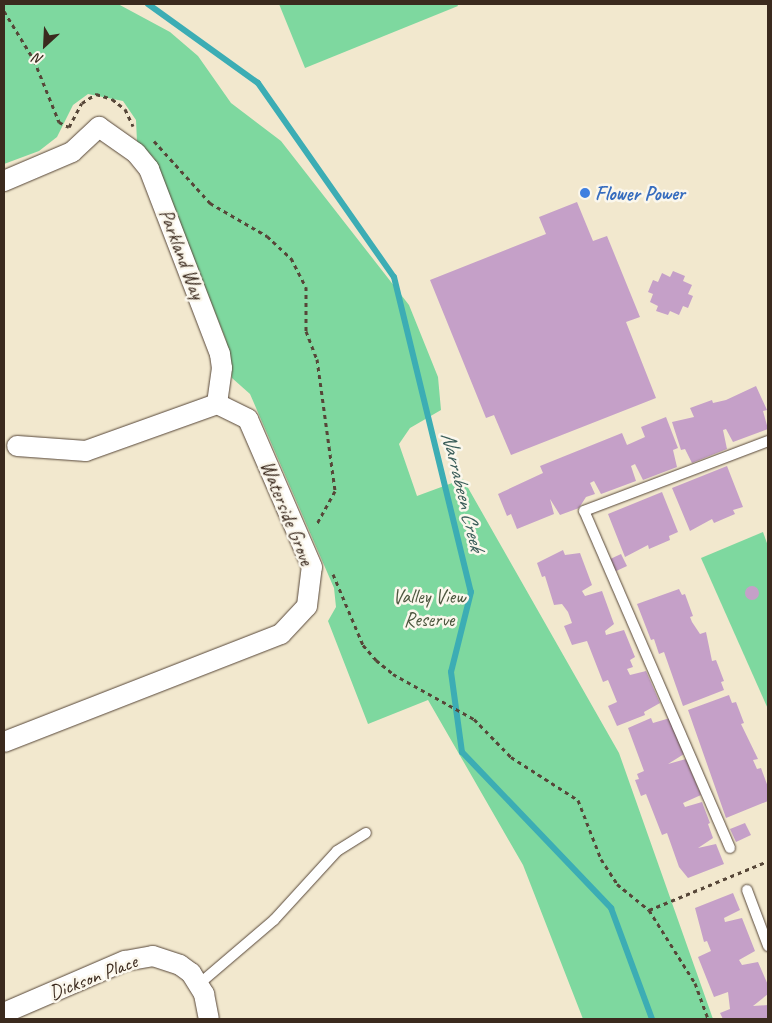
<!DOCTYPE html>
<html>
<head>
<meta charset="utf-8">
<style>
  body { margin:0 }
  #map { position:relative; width:772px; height:1023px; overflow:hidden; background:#f2e8ce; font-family:Caveat,sans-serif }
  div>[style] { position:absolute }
  .green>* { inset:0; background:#7ed89f }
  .stream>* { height:6px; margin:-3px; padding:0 3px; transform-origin:3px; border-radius:3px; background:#3cadb4 }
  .building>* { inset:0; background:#c5a0c8 }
  .round { border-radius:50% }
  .path>* { height:3px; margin-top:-1.5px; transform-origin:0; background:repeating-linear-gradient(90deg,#564638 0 4px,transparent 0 8px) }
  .roads { filter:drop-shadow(0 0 1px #564638) drop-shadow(0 0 1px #564638) }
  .service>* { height:10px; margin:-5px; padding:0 5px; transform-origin:5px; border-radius:5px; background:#fff }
  .minor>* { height:20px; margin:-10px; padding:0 10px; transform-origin:10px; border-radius:10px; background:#fff }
  .dots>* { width:14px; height:14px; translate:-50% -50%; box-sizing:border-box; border:2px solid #fbf7ec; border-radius:50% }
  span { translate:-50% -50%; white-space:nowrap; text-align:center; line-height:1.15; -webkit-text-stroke:5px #fbf7ec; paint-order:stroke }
  .shop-label { font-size:20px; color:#366cbe; font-weight:700 }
  .left { translate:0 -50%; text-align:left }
  .street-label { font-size:20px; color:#3b2a1e }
  .park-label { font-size:20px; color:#4c563e }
  .water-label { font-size:21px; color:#3b5e5a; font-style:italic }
  .frame { position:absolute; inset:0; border:5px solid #3b2a1e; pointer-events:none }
  .north { position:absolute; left:20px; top:20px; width:50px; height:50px; -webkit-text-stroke:4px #fbf7ec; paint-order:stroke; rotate:205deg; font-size:14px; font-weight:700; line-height:20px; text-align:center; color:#3b2a1e }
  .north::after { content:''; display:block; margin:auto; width:18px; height:22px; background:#3b2a1e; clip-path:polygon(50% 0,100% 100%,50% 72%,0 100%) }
</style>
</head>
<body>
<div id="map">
  <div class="green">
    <div style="clip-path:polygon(4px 4px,118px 4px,170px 32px,198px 56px,231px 103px,281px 141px,409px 305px,438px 377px,441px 410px,410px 428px,399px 444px,417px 496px,463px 479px,619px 753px,713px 1019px,583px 1019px,523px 865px,428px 700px,368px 724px,328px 621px,336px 607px,334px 588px,250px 394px,232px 378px,226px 340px,154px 158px,137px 142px,136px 120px,123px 101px,88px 94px,73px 105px,57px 137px,39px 151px,4px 164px)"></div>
    <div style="clip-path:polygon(279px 4px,457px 4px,458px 6px,305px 68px)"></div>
    <div style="clip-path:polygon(763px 532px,768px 546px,768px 709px,701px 558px)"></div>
  </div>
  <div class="stream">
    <div style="left:148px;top:4px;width:135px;rotate:35.7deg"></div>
    <div style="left:258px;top:83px;width:237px;rotate:55deg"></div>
    <div style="left:394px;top:277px;width:324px;rotate:76.3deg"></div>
    <div style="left:471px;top:592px;width:82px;rotate:104deg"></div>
    <div style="left:451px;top:672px;width:81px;rotate:82.2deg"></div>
    <div style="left:462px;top:752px;width:216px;rotate:46.3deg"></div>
    <div style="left:611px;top:908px;width:118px;rotate:69.7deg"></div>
  </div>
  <div class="building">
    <div style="clip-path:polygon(577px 202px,593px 241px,607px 236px,640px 317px,626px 322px,656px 398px,511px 455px,494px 415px,486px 418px,430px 280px,546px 234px,539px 217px)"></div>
    <div style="clip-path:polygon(673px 271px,685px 276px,683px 281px,692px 285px,688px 294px,693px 296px,688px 308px,683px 306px,679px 315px,670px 311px,668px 315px,656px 311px,658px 306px,650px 302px,653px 294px,648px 292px,653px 280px,658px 282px,662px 273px,670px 277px)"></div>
    <div style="clip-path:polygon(756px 386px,767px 410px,763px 411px,768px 429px,733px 442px,726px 429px,723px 430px,727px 449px,692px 463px,685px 449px,681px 450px,672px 422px,694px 417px,690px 408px,712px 400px,713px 403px,726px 400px)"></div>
    <div style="clip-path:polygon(666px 417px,678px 448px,673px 450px,677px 467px,643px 480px,635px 464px,631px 466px,636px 481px,601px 494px,594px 481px,590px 483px,595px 494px,586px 497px,579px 508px,560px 515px,550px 499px,554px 514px,517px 529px,511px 514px,507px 516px,498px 494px,543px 473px,540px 466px,622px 433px,627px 445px,645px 437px,641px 427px)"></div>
    <div style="clip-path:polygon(727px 466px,743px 507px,733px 510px,735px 514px,714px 523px,712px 519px,690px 531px,672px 488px)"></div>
    <div style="clip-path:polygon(662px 492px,678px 532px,669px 536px,670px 540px,649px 549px,648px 545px,625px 557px,608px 514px)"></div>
    <div style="clip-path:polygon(563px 550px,565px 555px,580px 553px,592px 585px,582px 591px,585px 596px,602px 591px,614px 624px,605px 631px,606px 635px,624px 630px,635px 657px,630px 660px,633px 667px,627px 669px,630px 675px,646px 671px,660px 703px,644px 712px,645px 715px,617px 726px,608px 706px,617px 702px,608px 680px,603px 682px,587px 641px,572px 645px,564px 626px,572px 623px,568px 612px,562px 604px,554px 605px,545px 576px,542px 577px,537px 563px)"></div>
    <div style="clip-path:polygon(621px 554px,627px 566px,612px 573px,606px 561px)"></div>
    <div class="round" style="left:745px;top:586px;width:14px;height:14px"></div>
    <div style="clip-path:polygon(679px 589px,682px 595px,685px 594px,693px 616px,690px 617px,692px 622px,700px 634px,706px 632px,712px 661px,716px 660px,724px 681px,721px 682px,724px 690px,683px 706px,664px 652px,659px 654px,654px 639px,651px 640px,637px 604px)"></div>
    <div style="clip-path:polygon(729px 695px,732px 703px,736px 702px,744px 723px,741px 724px,758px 759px,753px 760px,757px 769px,761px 768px,768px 787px,768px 801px,726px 818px,688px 710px)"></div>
    <div style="clip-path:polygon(651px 718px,653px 723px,670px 718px,684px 754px,668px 764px,686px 759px,701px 795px,683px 803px,685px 807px,702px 802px,710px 823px,708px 824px,713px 838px,698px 848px,716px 844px,724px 864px,688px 878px,679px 867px,667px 833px,662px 835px,646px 794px,641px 796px,635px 780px,639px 779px,637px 774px,644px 771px,628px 728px)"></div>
    <div style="clip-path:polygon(745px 823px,751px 835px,736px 842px,730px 829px)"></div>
    <div style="clip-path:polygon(733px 893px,740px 910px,724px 918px,725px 922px,742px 918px,755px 951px,739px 960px,742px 965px,758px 962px,768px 985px,768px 994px,753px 1006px,768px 1005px,768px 1019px,723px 1019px,720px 1013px,730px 1009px,728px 992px,714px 997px,698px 957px,711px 951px,707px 941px,704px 942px,695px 908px)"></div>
  </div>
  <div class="path">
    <div style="left:4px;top:11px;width:57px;rotate:58.5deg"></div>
    <div style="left:34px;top:60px;width:67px;rotate:68deg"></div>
    <div style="left:59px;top:122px;width:11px;rotate:27deg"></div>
    <div style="left:69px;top:127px;width:27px;rotate:-62deg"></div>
    <div style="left:82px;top:103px;width:17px;rotate:-33deg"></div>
    <div style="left:96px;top:94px;width:17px;rotate:17deg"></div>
    <div style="left:112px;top:99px;width:16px;rotate:38deg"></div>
    <div style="left:125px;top:109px;width:19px;rotate:65deg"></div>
    <div style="left:154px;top:141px;width:84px;rotate:47.9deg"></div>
    <div style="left:210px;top:203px;width:66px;rotate:30.1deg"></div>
    <div style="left:267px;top:236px;width:33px;rotate:43deg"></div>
    <div style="left:291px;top:258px;width:33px;rotate:63deg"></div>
    <div style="left:306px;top:287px;width:44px;rotate:90deg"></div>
    <div style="left:306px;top:331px;width:30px;rotate:69deg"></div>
    <div style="left:317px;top:359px;width:133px;rotate:82.2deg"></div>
    <div style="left:335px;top:491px;width:39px;rotate:119deg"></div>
    <div style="left:333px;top:574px;width:77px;rotate:67.1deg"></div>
    <div style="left:363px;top:645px;width:20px;rotate:49deg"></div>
    <div style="left:376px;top:660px;width:22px;rotate:39deg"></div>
    <div style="left:393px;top:674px;width:93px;rotate:29.1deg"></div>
    <div style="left:474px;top:719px;width:53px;rotate:45.8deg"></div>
    <div style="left:511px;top:757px;width:80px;rotate:32.7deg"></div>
    <div style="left:578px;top:800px;width:63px;rotate:68.7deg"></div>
    <div style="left:601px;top:859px;width:30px;rotate:57deg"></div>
    <div style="left:617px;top:884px;width:41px;rotate:39.1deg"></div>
    <div style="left:649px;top:910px;width:86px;rotate:57.8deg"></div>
    <div style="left:695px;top:983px;width:38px;rotate:70deg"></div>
    <div style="left:649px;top:910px;width:129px;rotate:-22.4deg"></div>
  </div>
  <div class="roads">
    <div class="service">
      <div style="left:730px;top:848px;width:367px;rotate:-113.4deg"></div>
      <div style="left:584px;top:511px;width:197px;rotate:-20.8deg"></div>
      <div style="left:747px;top:890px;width:60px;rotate:69.4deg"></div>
      <div style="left:199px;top:984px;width:99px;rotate:-40.5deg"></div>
      <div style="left:274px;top:920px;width:93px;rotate:-47.6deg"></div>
      <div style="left:337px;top:851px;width:34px;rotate:-32deg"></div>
    </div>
    <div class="minor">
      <div style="left:4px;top:181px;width:74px;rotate:-23.1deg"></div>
      <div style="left:72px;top:152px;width:37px;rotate:-43deg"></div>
      <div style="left:99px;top:127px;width:45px;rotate:35.1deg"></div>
      <div style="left:136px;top:153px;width:21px;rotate:51deg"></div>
      <div style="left:149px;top:169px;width:198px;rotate:69deg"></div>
      <div style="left:220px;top:354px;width:14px;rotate:82deg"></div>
      <div style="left:222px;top:368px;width:36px;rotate:98deg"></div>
      <div style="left:4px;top:742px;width:297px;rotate:-21.3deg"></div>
      <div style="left:281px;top:634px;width:38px;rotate:-47deg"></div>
      <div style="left:307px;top:606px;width:39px;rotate:-83deg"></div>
      <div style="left:312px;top:567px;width:161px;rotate:-113.4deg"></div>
      <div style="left:248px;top:419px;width:34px;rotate:-154deg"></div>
      <div style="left:217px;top:404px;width:139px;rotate:160.3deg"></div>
      <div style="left:86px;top:451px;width:69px;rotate:-175.9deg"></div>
      <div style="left:4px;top:1013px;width:132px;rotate:-23.3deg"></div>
      <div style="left:125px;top:961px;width:28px;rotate:-10deg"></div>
      <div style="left:153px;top:956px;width:28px;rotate:18deg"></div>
      <div style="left:180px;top:965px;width:14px;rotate:36deg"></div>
      <div style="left:191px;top:973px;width:25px;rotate:58deg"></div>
      <div style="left:204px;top:994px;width:25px;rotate:79deg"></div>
    </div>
  </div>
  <div class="dots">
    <div style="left:585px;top:193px;background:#3f7fe0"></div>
  </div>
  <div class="shop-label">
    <span class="left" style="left:595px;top:193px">Flower Power</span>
  </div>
  <div class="street-label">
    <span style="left:182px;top:254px;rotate:69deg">Parkland Way</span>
    <span style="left:287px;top:513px;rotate:68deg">Waterside Grove</span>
    <span style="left:93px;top:977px;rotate:-21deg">Dickson Place</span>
  </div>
  <div class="park-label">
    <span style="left:429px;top:608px">Valley View<br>Reserve</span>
  </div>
  <div class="water-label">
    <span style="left:463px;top:491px;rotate:76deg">Narrabeen Creek</span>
  </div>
  <div class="frame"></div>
  <div class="north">N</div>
</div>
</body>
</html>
